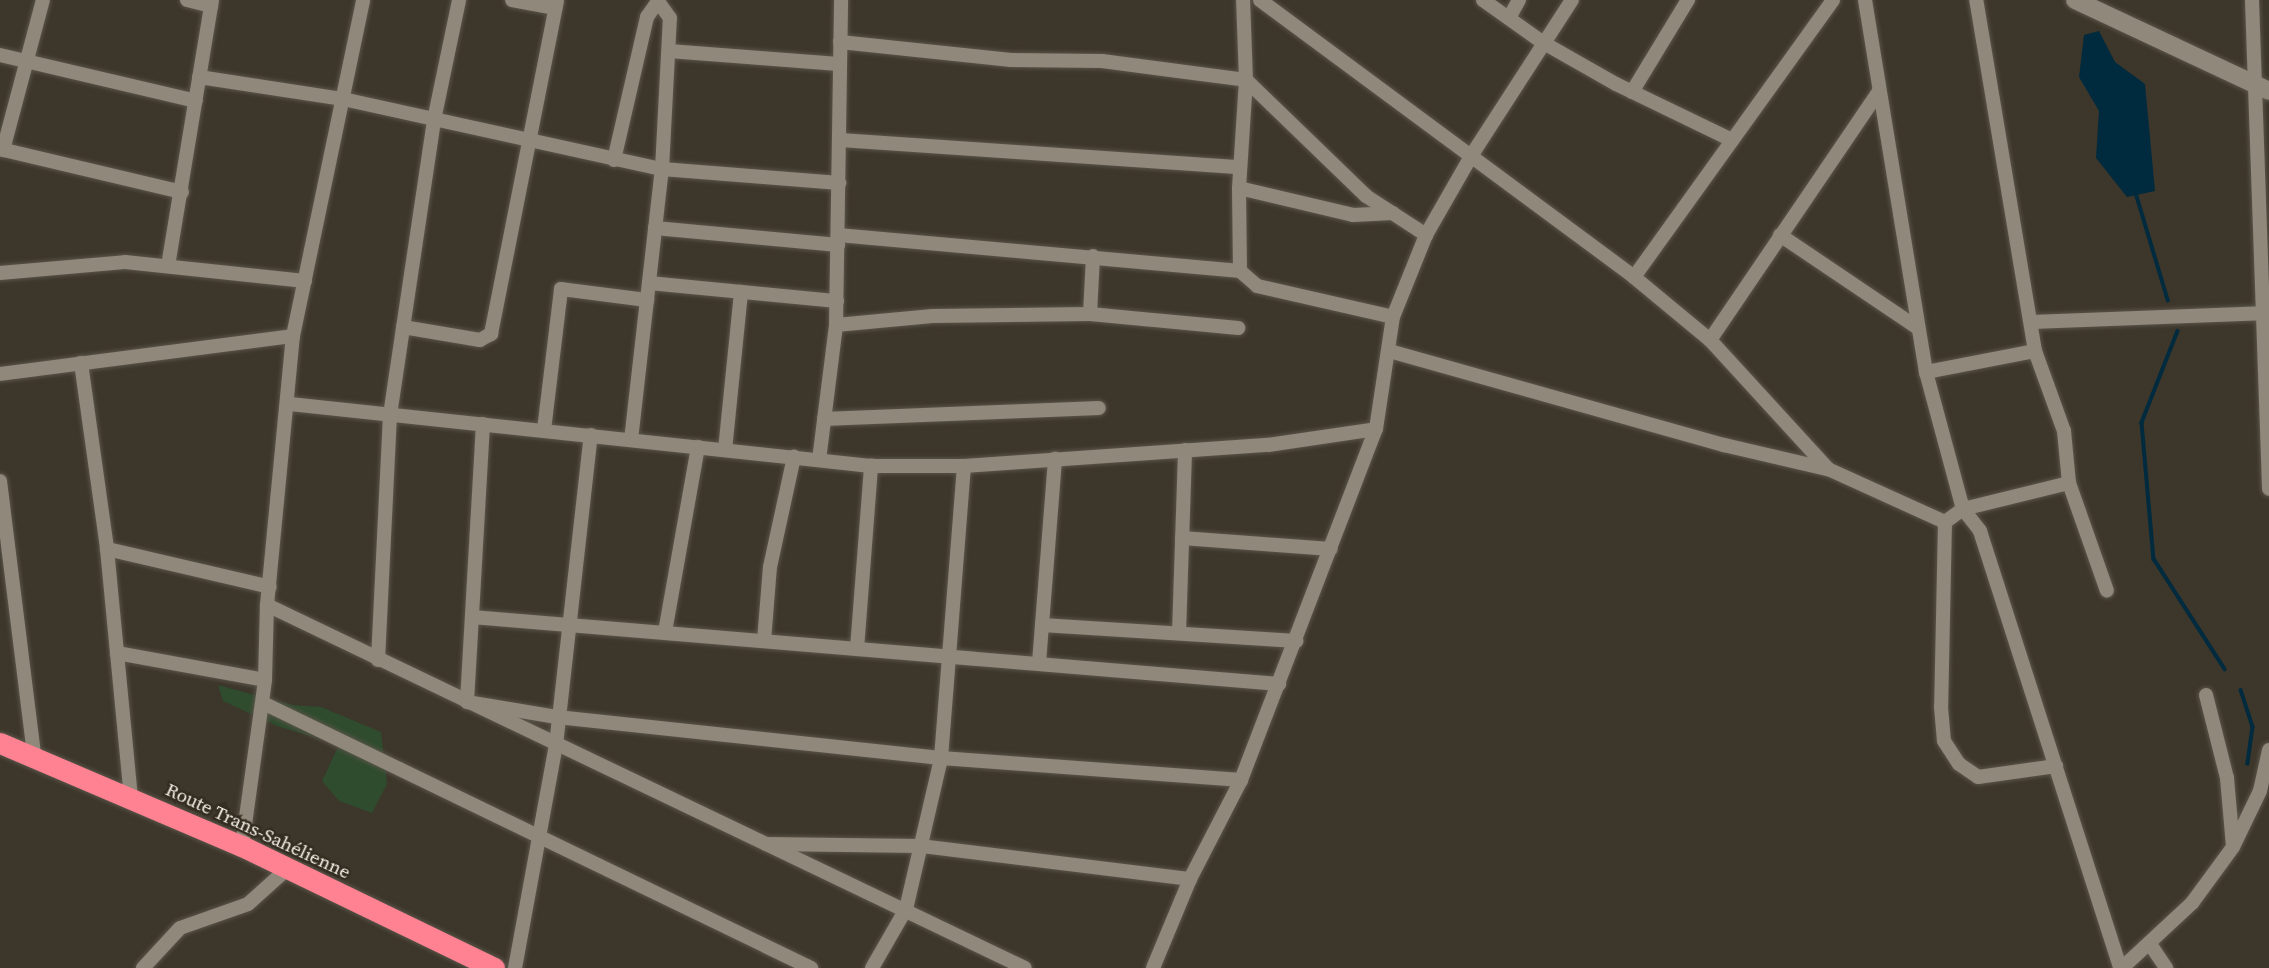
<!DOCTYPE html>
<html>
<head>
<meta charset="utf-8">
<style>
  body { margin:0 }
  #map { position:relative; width:2269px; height:968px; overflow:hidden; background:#3d362a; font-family:"Source Serif 4",serif }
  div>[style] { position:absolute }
  .green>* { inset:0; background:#2f4c2e }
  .water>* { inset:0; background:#002b3e }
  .stream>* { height:3.5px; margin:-1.75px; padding:0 1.75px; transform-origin:1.75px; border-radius:1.75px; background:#002b3e }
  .roads { filter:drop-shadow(0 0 2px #5a5449) drop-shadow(0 0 2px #5a5449) }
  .street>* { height:14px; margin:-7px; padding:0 7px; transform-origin:7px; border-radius:7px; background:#90887a }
  .secondary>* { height:18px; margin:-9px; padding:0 9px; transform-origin:9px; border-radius:9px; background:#90887a }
  .highway>* { height:21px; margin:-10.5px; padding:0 10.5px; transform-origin:10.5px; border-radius:10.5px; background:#fe8291 }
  span { translate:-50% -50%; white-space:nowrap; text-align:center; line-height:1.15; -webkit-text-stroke:5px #332c20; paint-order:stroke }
  .street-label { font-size:19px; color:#f3efe7 }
</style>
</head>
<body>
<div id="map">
  <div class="green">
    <div style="clip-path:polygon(218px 685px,293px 705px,321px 707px,381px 732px,387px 784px,372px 813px,339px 801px,322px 781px,339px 745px,277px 726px,223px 701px)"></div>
  </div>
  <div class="water">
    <div style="clip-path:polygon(2099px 31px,2115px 62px,2145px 84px,2155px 191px,2127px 197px,2096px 158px,2099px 111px,2079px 77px,2084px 35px)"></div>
  </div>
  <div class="stream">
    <div style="left:2136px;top:193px;width:112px;rotate:73.3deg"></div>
    <div style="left:2178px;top:331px;width:99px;rotate:111.4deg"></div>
    <div style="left:2142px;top:423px;width:137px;rotate:85deg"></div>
    <div style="left:2154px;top:559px;width:131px;rotate:57.2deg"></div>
    <div style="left:2241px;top:690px;width:39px;rotate:72deg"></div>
    <div style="left:2253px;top:727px;width:37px;rotate:98deg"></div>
  </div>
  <div class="roads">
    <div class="street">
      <div style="left:187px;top:0;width:25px;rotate:14deg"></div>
      <div style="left:512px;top:0;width:44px;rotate:10.5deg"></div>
      <div style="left:1260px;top:0;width:465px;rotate:36.5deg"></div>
      <div style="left:1634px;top:277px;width:99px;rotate:39.7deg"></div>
      <div style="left:1710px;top:340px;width:175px;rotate:47.5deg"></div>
      <div style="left:1828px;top:469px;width:128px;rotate:24.4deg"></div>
      <div style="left:1945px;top:522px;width:22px;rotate:-36deg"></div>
      <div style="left:1963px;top:509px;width:109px;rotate:-13.8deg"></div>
      <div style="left:2069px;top:483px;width:114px;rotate:70.6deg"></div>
      <div style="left:1483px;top:0;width:72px;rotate:35.4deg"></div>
      <div style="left:1542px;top:42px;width:85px;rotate:29.6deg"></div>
      <div style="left:1616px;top:84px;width:129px;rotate:25.8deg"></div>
      <div style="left:1865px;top:0;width:377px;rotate:80.7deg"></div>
      <div style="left:1926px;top:372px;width:142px;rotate:74.9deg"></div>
      <div style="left:1963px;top:509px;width:28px;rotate:52deg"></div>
      <div style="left:1980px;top:531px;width:459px;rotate:72.2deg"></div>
      <div style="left:2252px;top:0;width:489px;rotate:88deg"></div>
      <div style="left:1509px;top:18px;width:21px;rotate:-61deg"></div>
      <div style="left:840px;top:42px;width:172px;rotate:6deg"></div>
      <div style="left:1011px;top:60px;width:91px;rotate:0.6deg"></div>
      <div style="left:1102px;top:61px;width:145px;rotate:7.5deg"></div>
      <div style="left:1246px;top:80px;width:167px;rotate:44deg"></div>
      <div style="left:1366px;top:196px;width:72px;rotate:33deg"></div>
      <div style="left:669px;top:51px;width:170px;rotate:4.4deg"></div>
      <div style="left:0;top:55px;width:201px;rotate:13.2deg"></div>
      <div style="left:199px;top:77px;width:146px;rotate:8.7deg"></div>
      <div style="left:343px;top:99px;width:327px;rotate:12.4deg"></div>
      <div style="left:662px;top:169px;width:178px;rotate:4.5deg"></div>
      <div style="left:1632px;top:92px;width:108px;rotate:-58.7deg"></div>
      <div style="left:840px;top:140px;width:401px;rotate:3.9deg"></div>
      <div style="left:0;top:149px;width:187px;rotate:13.3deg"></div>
      <div style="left:3px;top:150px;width:155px;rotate:-75.1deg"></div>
      <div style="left:614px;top:160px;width:147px;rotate:-77deg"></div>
      <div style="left:647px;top:17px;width:21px;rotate:-55deg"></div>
      <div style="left:1239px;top:188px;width:117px;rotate:13.3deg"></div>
      <div style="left:1353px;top:215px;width:40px;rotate:-2.9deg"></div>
      <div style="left:655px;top:228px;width:184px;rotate:5.3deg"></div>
      <div style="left:838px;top:235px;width:404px;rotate:5.1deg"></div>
      <div style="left:1240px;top:271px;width:23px;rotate:41deg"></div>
      <div style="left:1257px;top:286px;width:139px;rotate:12.8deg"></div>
      <div style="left:1780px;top:235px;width:166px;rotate:34deg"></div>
      <div style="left:168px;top:266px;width:270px;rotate:-80.6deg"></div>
      <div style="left:1240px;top:271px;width:83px;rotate:-90.7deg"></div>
      <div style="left:1239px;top:188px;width:108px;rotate:-86.3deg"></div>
      <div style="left:1246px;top:80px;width:80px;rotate:-92.1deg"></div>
      <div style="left:0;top:273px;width:125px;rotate:-5deg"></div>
      <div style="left:125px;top:262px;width:181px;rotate:6deg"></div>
      <div style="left:1634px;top:277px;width:341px;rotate:-54.3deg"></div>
      <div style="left:649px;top:283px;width:189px;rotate:5.5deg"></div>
      <div style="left:1090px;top:314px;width:58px;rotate:-87deg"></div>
      <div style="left:2032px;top:322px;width:236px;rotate:-2.2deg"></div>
      <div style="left:836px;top:325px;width:97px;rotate:-5.3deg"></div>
      <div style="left:933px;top:316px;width:157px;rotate:-0.7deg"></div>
      <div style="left:1090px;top:314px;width:149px;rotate:5.4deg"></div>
      <div style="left:403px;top:327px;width:78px;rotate:9.6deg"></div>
      <div style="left:480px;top:340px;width:13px;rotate:-29deg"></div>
      <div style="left:491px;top:334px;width:340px;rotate:-78.8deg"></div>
      <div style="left:1710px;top:340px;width:301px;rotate:-55.8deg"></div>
      <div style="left:1389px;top:351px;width:348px;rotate:15.7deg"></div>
      <div style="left:1724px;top:445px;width:106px;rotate:13.1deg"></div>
      <div style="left:2035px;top:351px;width:85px;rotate:70.1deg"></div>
      <div style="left:2064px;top:431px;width:52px;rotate:84.5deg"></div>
      <div style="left:81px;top:363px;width:188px;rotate:82deg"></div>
      <div style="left:107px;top:549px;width:248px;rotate:84.5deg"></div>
      <div style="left:1926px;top:372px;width:111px;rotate:-10.9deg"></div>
      <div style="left:2035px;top:351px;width:356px;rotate:-99.5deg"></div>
      <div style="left:0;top:374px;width:295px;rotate:-7.4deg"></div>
      <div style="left:290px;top:404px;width:584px;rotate:6.09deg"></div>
      <div style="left:871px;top:466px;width:93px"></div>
      <div style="left:964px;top:466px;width:305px;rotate:-4deg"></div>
      <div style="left:1268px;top:445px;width:109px;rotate:-8.4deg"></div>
      <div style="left:824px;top:419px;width:275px;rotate:-2.3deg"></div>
      <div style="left:483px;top:424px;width:278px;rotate:93.3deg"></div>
      <div style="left:467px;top:702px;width:91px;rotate:9.5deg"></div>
      <div style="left:557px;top:717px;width:386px;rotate:6.1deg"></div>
      <div style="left:941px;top:758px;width:301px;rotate:4.2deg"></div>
      <div style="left:544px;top:430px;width:142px;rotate:-83.1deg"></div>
      <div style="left:561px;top:289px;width:87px;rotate:7.3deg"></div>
      <div style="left:631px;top:440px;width:273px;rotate:-83.5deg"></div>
      <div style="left:662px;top:169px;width:151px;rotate:-87deg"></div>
      <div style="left:670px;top:18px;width:19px;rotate:-126deg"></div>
      <div style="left:725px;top:450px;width:159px;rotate:-84.2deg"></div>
      <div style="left:819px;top:460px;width:136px;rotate:-82.8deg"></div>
      <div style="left:836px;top:325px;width:325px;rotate:-89.1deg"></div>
      <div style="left:0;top:481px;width:276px;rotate:82.9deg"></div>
      <div style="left:1945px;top:522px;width:185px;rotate:91.2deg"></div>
      <div style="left:1941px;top:707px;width:34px;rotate:85deg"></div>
      <div style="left:1944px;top:741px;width:27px;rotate:57deg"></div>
      <div style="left:1959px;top:764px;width:23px;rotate:34deg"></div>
      <div style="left:1978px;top:777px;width:79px;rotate:-8deg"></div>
      <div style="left:1182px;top:538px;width:149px;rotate:4.2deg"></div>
      <div style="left:107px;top:549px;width:167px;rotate:13.1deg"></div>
      <div style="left:267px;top:605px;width:840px;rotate:25.59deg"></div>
      <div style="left:472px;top:617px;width:810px;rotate:4.75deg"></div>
      <div style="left:1042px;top:625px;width:255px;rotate:3.6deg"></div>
      <div style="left:665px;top:632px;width:188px;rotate:-79.9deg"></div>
      <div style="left:1179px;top:633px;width:183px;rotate:-88.1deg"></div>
      <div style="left:764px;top:641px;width:74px;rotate:-85.4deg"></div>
      <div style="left:770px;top:567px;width:113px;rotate:-77.7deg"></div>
      <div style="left:857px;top:649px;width:184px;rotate:-85.6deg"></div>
      <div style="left:117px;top:653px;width:150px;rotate:10.3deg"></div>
      <div style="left:378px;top:660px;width:245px;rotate:-87.2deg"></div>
      <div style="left:390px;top:415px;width:298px;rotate:-81.5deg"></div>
      <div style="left:434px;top:120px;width:123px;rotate:-78.2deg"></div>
      <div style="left:1039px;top:663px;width:205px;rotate:-85.5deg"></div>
      <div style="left:2206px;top:695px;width:86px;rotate:75.8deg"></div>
      <div style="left:2227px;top:778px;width:68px;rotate:85deg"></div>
      <div style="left:263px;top:703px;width:609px;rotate:25.81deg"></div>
      <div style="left:766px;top:844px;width:155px;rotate:0.7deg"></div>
      <div style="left:921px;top:846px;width:271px;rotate:7deg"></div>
      <div style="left:242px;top:846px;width:168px;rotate:-82.1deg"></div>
      <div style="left:265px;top:680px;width:75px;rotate:-88.5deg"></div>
      <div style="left:267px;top:605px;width:270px;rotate:-84.5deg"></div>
      <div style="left:293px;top:336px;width:343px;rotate:-78.2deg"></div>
      <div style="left:2150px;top:944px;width:29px;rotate:56deg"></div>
      <div style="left:143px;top:968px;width:54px;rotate:-47.2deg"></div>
      <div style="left:180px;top:928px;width:72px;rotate:-19.4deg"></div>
      <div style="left:248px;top:904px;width:52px;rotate:-41.9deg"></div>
      <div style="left:515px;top:968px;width:227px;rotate:-79.6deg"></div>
      <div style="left:556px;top:745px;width:312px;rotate:-83.6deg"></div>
      <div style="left:872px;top:968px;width:68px;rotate:-60deg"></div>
      <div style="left:906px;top:909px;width:155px;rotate:-76.9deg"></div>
      <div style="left:941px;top:758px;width:293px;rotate:-85.5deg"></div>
      <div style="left:1153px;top:968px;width:96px;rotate:-67.4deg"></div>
      <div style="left:1190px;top:879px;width:111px;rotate:-62.7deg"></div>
      <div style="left:1241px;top:780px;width:376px;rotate:-69deg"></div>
      <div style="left:1376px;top:429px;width:113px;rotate:-81.4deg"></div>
      <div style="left:1393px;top:317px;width:88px;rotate:-68.1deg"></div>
      <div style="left:1426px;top:235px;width:95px;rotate:-60.2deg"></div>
      <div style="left:1473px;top:153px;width:182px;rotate:-57.1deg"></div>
      <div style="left:2122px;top:968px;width:96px;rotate:-42.9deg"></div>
      <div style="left:2192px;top:903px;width:69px;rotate:-53.8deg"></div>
      <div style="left:2233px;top:847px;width:62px;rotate:-64.3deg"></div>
      <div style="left:2260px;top:791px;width:42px;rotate:-77.6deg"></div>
    </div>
    <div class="secondary">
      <div style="left:2075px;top:0;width:214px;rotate:25.1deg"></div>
    </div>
    <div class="highway">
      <div style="left:0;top:743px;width:263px;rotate:23.1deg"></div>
      <div style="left:242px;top:846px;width:280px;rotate:25.8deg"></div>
    </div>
  </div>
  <div class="street-label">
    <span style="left:258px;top:831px;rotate:25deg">Route Trans-Sahélienne</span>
  </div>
</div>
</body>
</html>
